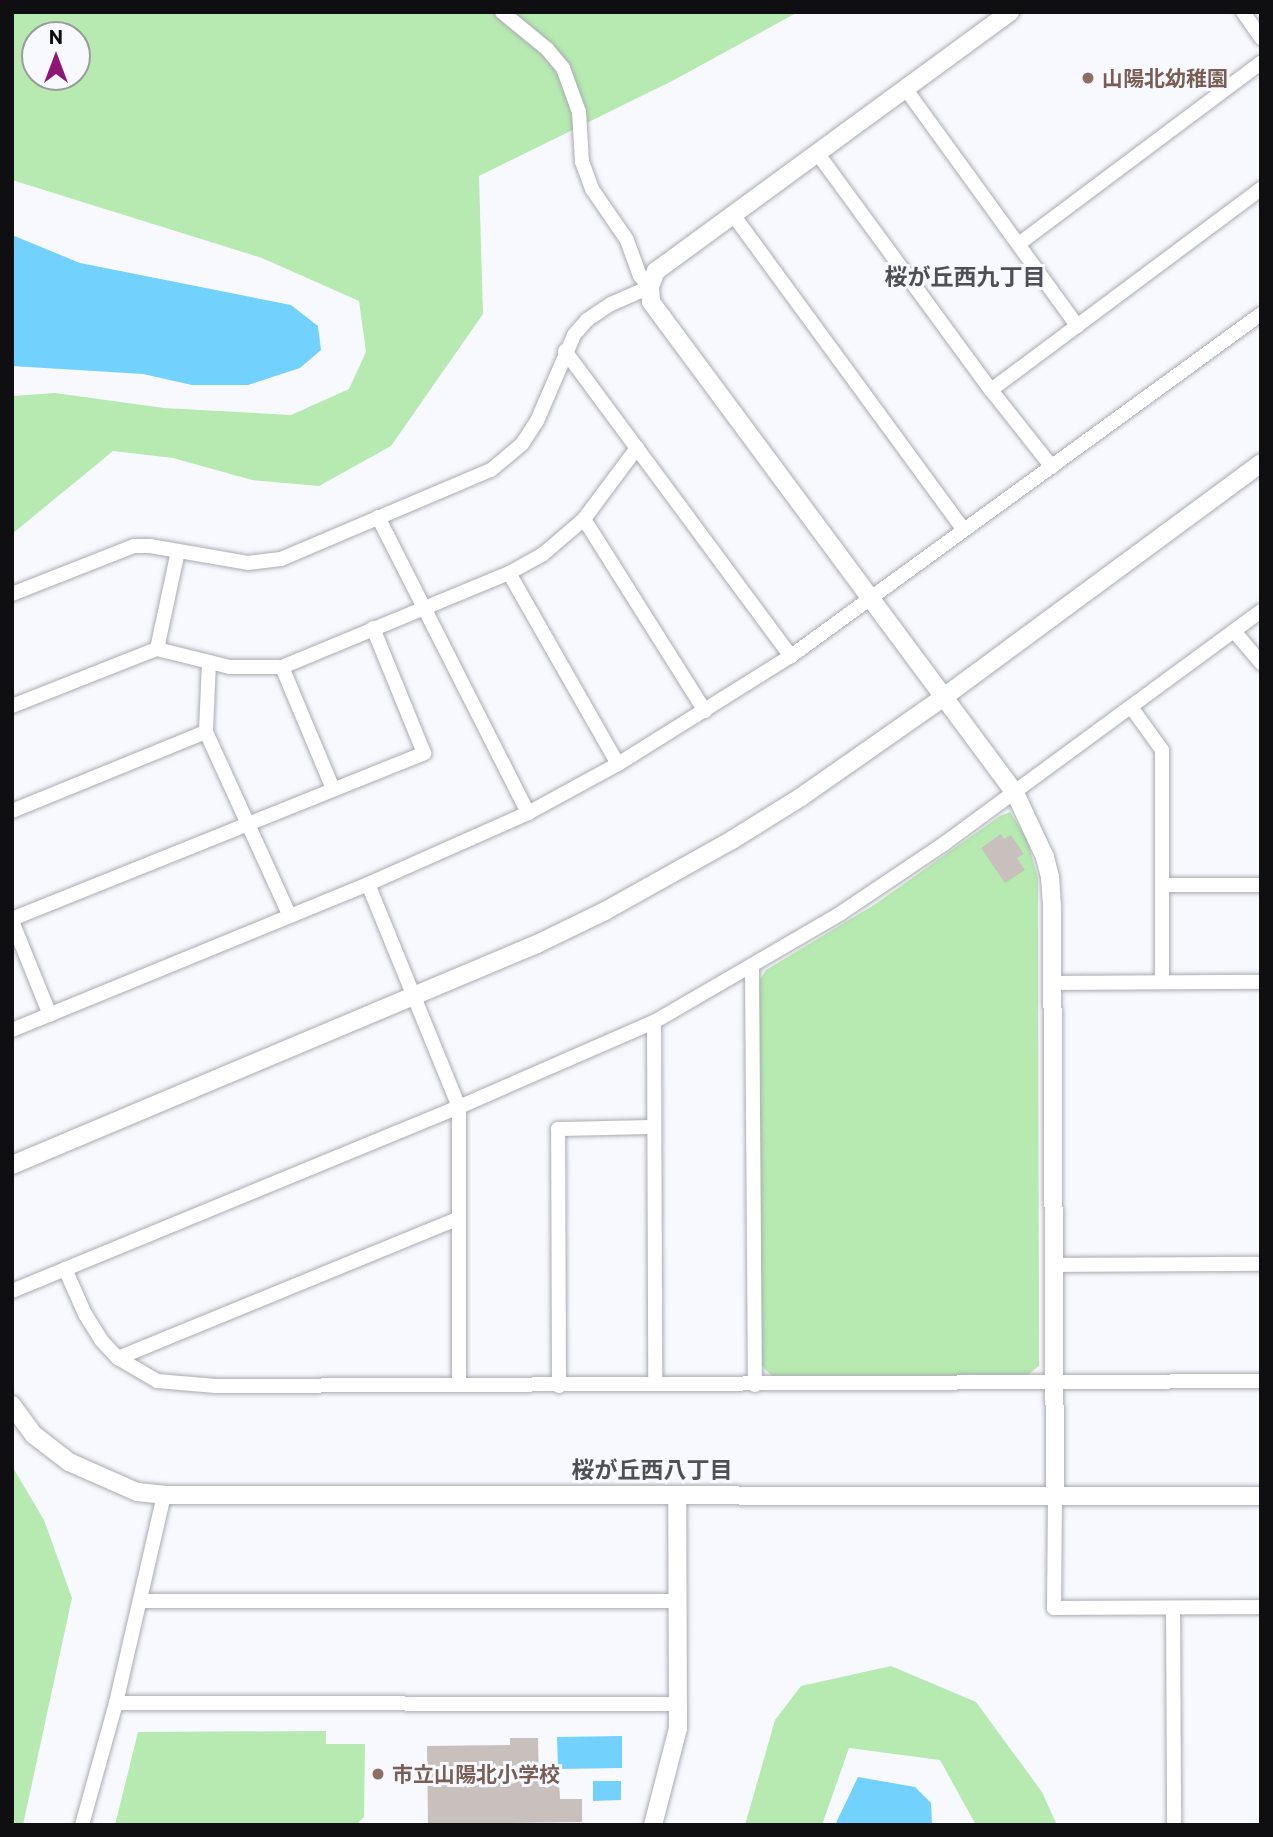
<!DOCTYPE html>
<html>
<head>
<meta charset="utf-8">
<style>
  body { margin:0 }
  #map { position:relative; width:1273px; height:1837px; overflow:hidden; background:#f8f9fe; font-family:Commissioner,"Noto Sans JP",sans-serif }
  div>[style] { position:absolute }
  .green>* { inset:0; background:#b6eab0 }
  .water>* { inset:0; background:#72d1fd }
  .building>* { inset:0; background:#c7c0bd }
  .roads { filter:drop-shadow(0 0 2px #aaabb1) drop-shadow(0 0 2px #aaabb1) }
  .minor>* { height:14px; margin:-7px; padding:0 7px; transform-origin:7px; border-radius:7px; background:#fff }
  .tertiary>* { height:18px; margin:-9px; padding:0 9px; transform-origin:9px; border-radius:9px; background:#fff }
  .dots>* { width:19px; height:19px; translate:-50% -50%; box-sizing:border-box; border:4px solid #f8f9fe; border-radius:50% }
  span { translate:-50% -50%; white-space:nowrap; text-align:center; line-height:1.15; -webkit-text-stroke:6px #f8f9fe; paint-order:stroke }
  .education-label { font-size:21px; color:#785e54; font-weight:700 }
  .left { translate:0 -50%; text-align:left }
  .neighbourhood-label { font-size:23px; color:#4f5056; font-weight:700 }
  .frame { position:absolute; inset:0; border:14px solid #0f0f11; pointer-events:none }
  .north { position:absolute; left:21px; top:21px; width:70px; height:70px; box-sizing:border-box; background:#f8f9fe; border:2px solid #9b9b9f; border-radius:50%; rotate:0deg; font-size:19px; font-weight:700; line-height:28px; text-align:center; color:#0f0f11 }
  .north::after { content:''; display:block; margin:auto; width:24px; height:32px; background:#901674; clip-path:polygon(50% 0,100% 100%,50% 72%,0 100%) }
</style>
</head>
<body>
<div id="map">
  <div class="green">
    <div style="clip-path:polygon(evenodd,12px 12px,798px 12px,674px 80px,479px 176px,483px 314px,391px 446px,319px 486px,252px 480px,173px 458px,113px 451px,12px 534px,12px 396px,55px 393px,164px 408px,291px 415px,349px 389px,366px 352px,359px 301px,262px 258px,12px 180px,12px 12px,35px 35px,77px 35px,77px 77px,35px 77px,35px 35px)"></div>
    <div style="clip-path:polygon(1010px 812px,1027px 839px,1038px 878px,1039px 1366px,1026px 1376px,773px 1377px,762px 1366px,759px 981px,766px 970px,874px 905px,1000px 816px)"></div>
    <div style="clip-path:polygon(12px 1466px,44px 1520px,72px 1598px,23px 1825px,12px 1825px)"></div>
    <div style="clip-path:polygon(891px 1666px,976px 1702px,1042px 1792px,1057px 1825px,976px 1825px,940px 1760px,849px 1748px,822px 1825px,745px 1825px,775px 1720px,801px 1686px)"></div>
    <div style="clip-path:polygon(326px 1731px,326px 1744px,365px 1744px,364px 1817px,356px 1825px,115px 1825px,138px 1732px)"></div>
  </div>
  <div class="water">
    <div style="clip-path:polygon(12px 235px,80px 263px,291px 305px,318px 326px,321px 350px,300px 368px,248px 385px,192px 385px,143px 374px,12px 366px)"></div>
    <div style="clip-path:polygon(622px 1736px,622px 1768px,558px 1769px,557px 1737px)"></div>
    <div style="clip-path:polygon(858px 1777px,915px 1787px,931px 1803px,932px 1825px,835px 1825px)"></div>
    <div style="clip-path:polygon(593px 1781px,621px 1781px,621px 1800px,593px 1801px)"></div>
  </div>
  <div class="building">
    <div style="clip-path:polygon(1001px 834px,1004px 839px,1011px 835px,1024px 854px,1017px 858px,1025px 870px,1005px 883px,981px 848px)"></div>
    <div style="clip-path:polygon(510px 1738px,538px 1738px,539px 1782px,559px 1781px,560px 1799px,582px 1799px,582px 1822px,428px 1824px,427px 1746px,510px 1745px)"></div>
  </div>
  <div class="roads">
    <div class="minor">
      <div style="left:1243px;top:12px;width:32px;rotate:55deg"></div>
      <div style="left:905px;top:88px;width:294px;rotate:54.1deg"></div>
      <div style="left:818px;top:154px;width:293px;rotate:53.8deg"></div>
      <div style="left:991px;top:390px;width:98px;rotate:51.6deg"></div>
      <div style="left:734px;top:216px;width:389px;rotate:53.8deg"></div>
      <div style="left:1020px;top:243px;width:301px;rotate:-36.8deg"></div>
      <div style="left:565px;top:351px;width:380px;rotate:53.5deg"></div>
      <div style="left:991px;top:390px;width:337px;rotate:-36.7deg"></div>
      <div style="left:378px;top:517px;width:332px;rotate:63.1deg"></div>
      <div style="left:584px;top:519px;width:227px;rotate:57.8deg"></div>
      <div style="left:509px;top:573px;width:220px;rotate:60.3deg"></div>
      <div style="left:12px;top:594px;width:131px;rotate:-21.5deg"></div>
      <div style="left:134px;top:546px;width:16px"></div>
      <div style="left:150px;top:546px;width:99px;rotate:9.8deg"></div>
      <div style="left:248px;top:563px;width:33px;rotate:-7deg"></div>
      <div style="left:281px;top:559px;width:228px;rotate:-23deg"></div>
      <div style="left:491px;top:470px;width:40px;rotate:-40deg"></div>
      <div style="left:522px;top:444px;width:27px;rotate:-57deg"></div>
      <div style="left:537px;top:421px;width:94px;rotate:-66.7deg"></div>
      <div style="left:574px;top:335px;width:20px;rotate:-49deg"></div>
      <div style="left:587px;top:320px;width:29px;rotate:-34deg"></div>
      <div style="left:611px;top:304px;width:43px;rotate:-23.6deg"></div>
      <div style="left:650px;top:287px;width:15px;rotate:-132deg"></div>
      <div style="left:640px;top:276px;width:38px;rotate:-110deg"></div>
      <div style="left:627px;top:240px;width:62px;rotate:-124.5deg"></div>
      <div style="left:592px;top:189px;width:29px;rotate:-110deg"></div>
      <div style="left:582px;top:162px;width:50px;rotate:-93.4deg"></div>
      <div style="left:579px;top:112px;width:47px;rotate:-110deg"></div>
      <div style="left:563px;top:68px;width:25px;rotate:-130deg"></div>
      <div style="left:547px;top:49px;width:58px;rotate:-140.6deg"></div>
      <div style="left:1234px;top:631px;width:42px;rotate:49.8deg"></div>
      <div style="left:157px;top:649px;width:100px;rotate:-77.9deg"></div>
      <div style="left:209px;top:662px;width:70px;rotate:92.5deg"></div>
      <div style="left:206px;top:732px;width:202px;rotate:65.5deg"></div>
      <div style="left:282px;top:667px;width:132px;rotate:67.3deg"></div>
      <div style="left:12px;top:706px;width:156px;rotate:-21.5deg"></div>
      <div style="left:157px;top:649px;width:75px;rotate:13.9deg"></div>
      <div style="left:230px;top:667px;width:52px"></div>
      <div style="left:282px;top:667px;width:246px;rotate:-22.5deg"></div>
      <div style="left:509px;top:573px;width:38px;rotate:-29deg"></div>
      <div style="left:542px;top:555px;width:55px;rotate:-40.6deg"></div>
      <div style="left:584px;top:519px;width:89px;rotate:-53.3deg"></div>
      <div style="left:1131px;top:707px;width:53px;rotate:54.2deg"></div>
      <div style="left:1162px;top:750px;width:232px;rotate:90deg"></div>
      <div style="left:12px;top:811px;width:209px;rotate:-22.2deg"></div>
      <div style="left:368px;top:884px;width:241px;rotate:67.8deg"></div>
      <div style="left:459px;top:1107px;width:278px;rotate:90deg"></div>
      <div style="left:1163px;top:885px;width:98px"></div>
      <div style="left:12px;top:919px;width:444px;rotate:-21.9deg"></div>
      <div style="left:424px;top:753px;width:135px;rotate:-112.2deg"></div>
      <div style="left:12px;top:921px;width:101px;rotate:68deg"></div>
      <div style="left:752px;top:967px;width:418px;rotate:89.6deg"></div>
      <div style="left:1051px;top:983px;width:210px;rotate:-0.3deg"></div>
      <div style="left:654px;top:1022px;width:362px;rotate:89.8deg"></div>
      <div style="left:12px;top:1030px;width:385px;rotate:-22.3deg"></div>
      <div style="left:368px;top:884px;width:175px;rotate:-23.9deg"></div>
      <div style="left:528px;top:813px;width:102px;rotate:-28.6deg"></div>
      <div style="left:618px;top:764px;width:204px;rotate:-32deg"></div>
      <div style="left:791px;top:656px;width:581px;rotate:-36.04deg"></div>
      <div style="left:1053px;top:1265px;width:208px;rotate:-0.3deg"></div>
      <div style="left:65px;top:1269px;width:49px;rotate:66deg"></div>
      <div style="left:85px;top:1314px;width:31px;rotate:58deg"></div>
      <div style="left:101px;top:1340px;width:25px;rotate:47deg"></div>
      <div style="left:118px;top:1358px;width:45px;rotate:30.5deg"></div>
      <div style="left:157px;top:1381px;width:59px;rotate:4.8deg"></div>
      <div style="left:216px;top:1386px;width:1045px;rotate:-0.27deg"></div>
      <div style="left:12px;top:1291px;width:483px;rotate:-22.4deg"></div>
      <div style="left:459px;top:1107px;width:213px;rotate:-23.6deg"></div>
      <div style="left:654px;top:1022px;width:216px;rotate:-30.2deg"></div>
      <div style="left:841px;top:913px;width:125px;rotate:-33.9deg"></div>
      <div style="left:945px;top:843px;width:392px;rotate:-36.3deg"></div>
      <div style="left:118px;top:1358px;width:366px;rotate:-22.3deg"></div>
      <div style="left:559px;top:1386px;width:257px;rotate:-90.2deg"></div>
      <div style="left:558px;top:1129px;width:96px;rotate:-1.2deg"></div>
      <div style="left:1055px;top:1496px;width:112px;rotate:90.5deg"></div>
      <div style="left:1054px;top:1608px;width:207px;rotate:-0.3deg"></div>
      <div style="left:140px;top:1601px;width:537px"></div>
      <div style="left:1173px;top:1608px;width:217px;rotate:89.7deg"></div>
      <div style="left:116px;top:1703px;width:562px;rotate:0.1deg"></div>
      <div style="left:82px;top:1825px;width:127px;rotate:-74.4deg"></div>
      <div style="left:116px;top:1703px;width:213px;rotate:-77deg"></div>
    </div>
    <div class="tertiary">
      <div style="left:1010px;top:12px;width:439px;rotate:143.8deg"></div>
      <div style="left:656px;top:271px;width:17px;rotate:111deg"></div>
      <div style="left:650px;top:287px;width:15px;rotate:86deg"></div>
      <div style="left:651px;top:302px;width:611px;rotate:53.45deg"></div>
      <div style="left:1015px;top:793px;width:71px;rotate:64.9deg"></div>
      <div style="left:1045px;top:857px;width:21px;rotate:76deg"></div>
      <div style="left:1050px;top:877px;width:31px;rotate:86deg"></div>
      <div style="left:1052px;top:908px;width:588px;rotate:89.71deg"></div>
      <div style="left:12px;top:1165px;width:570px;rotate:-22.83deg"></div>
      <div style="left:537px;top:944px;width:76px;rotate:-25.9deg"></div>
      <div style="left:605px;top:911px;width:145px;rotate:-29.2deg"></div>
      <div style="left:732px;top:840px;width:81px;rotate:-31.9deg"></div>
      <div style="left:801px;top:797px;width:174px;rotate:-35deg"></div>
      <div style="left:944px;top:697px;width:394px;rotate:-36.4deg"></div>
      <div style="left:12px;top:1405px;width:37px;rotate:54deg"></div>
      <div style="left:34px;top:1435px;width:44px;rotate:37.6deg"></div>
      <div style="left:69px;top:1462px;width:74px;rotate:23.8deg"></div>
      <div style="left:137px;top:1492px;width:27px;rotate:6deg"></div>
      <div style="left:164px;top:1495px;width:1097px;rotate:0.05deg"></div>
      <div style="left:653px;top:1825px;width:100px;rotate:-75.5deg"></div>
      <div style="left:678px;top:1728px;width:232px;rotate:-90.2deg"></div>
    </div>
  </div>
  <div class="dots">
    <div style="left:1088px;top:78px;background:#8d6e63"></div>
    <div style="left:378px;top:1774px;background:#8d6e63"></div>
  </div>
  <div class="education-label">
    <span class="left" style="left:1102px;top:78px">山陽北幼稚園</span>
    <span class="left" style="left:392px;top:1774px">市立山陽北小学校</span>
  </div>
  <div class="neighbourhood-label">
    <span style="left:965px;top:276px">桜が丘西九丁目</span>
    <span style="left:652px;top:1469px">桜が丘西八丁目</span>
  </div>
  <div class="frame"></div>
  <div class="north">N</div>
</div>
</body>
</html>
